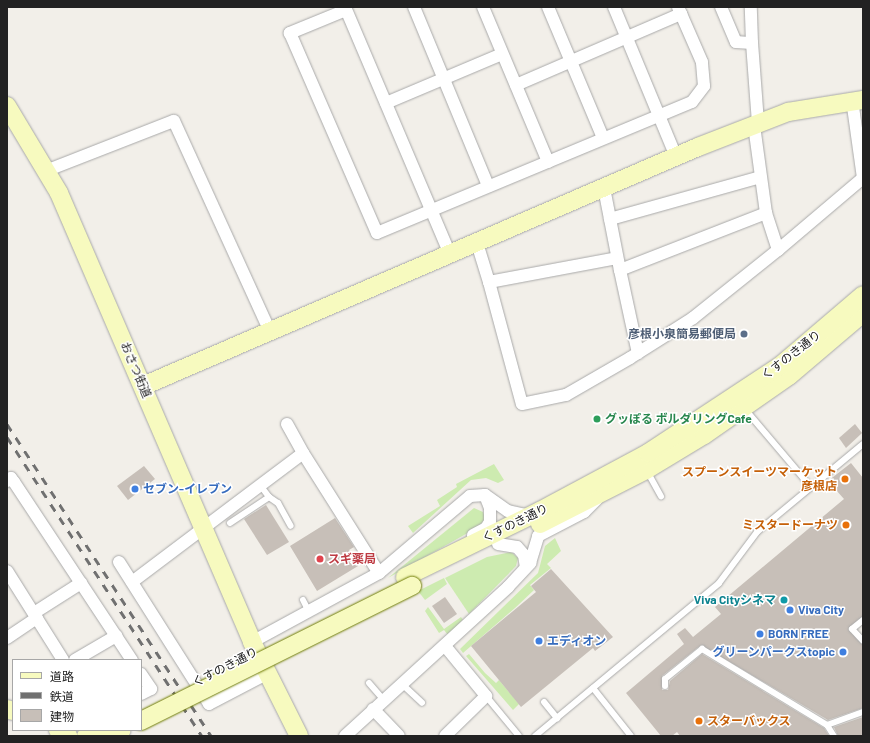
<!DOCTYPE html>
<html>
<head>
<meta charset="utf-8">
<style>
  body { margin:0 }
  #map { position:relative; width:870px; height:743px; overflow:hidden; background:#f2efe9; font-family:Barlow,"Noto Sans JP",sans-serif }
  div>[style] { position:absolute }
  .grass>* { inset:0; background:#cdebb0 }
  .building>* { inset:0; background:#c7bfb8 }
  .roads { filter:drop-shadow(0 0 1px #a9a9a9) drop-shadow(0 0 1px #a9a9a9) }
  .lane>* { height:6px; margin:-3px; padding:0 3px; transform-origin:3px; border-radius:3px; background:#fff }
  .street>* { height:12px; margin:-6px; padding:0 6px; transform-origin:6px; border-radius:6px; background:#fff }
  .secondary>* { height:18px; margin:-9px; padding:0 9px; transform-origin:9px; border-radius:9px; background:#f7fabf }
  .rail>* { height:3px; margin-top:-1.5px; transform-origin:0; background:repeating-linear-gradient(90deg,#707070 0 8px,transparent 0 16px) }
  .bridges { filter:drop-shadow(0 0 1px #707d05) drop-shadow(0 0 1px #707d05) }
  .secondary-bridge>* { height:18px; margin:-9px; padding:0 9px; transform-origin:9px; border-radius:9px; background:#f7fabf }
  .dots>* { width:11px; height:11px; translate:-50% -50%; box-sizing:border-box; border:2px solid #fff; border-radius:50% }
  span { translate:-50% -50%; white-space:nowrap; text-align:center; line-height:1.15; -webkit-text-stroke:3px #fff; paint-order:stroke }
  .service-label { font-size:12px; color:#4e5e75; font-weight:700 }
  .right { translate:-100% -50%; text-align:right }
  .street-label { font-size:12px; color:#222 }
  .leisure-label { font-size:12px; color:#27864d; font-weight:700 }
  .left { translate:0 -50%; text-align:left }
  .food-label { font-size:12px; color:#c56008; font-weight:700 }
  .shop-label { font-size:12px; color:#366cbe; font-weight:700 }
  .health-label { font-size:12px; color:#be3a42; font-weight:700 }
  .culture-label { font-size:12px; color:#0d838f; font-weight:700 }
  .frame { position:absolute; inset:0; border:8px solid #222; pointer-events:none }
  .legend { position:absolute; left:12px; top:659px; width:130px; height:72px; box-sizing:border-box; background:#fff; border:1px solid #a7a7a7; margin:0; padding:5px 7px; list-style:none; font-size:12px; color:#222 }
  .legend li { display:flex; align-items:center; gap:8px; height:20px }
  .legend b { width:20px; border:1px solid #a7a7a7 }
</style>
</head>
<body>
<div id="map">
  <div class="grass">
    <div style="clip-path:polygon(494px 464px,504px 480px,498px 483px,486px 478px,471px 480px,413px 533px,408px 526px,440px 506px,437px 500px,457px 487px,456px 484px)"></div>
    <div style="clip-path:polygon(474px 508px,483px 512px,485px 518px,480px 526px,388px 578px)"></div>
    <div style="clip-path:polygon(555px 538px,561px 551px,547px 564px,551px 568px,530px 585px,534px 590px,515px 608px,463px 653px,460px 649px,538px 573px,545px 546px)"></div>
    <div style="clip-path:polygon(511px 552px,518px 558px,516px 566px,469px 614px,445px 578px,487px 557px)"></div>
    <div style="clip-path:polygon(444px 578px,447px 584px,425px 600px,418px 591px)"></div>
    <div style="clip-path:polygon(428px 607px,444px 629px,461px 617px,463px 620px,448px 635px,444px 630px,439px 633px,425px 611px)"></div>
    <div style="clip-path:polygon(469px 654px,485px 673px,496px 683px,499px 680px,519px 704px,513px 710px,466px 656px)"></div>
  </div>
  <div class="building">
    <div style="clip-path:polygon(855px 424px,862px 433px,846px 448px,839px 438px)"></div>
    <div style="clip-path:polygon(851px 463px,863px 478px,863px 616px,848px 629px,863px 645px,863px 708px,828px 720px,701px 645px,662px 676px,662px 690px,668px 690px,670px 681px,702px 654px,824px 728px,829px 736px,680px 736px,677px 732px,672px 736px,661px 736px,626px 693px,684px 644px,677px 634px,685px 628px,693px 637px,721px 614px,715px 607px,844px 499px,828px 481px)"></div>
    <div style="clip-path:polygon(144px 466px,155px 479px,128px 500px,117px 486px)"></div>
    <div style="clip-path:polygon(266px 505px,289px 542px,267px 555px,244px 519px)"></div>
    <div style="clip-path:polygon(335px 518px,354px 547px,349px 550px,358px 566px,317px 591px,290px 546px)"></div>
    <div style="clip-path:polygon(551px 569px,613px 637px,595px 651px,593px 648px,521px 707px,471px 646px,536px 592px,531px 586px)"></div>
    <div style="clip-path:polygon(445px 597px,457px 614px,444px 623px,432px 606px)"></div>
    <div style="clip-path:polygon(863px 717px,863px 736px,838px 736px,834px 727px)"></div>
  </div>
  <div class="roads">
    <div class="lane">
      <div style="left:744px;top:408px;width:104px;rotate:49.7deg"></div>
      <div style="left:647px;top:471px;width:29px;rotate:61deg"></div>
      <div style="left:260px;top:485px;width:15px;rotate:53deg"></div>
      <div style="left:269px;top:497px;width:11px;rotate:34deg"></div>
      <div style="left:278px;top:503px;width:26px;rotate:61deg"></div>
      <div style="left:230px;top:523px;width:47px;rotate:-33.7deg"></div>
      <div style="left:303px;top:600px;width:13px;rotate:63deg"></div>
      <div style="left:863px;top:620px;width:14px;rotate:141deg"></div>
      <div style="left:852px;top:629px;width:16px;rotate:47deg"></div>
      <div style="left:369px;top:683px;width:23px;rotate:49deg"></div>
      <div style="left:403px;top:685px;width:26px;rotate:43deg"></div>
      <div style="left:665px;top:686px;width:7px;rotate:-90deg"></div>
      <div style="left:665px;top:679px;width:48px;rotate:-39deg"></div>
      <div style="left:702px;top:649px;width:146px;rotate:31.3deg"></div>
      <div style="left:827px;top:725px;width:13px;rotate:58deg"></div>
      <div style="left:593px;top:688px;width:61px;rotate:51.6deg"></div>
      <div style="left:486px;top:696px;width:52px;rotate:50.5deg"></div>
      <div style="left:544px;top:702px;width:21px;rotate:51deg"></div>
      <div style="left:827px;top:725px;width:38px;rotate:-20deg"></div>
      <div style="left:535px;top:736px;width:239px;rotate:-39.7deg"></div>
      <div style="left:719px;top:583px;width:64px;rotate:-53.3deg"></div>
      <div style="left:757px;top:532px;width:138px;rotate:-39.7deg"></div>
    </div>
    <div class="street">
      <div style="left:345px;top:7px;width:268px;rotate:67deg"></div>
      <div style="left:414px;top:7px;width:194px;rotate:67.5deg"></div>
      <div style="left:483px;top:7px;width:168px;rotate:67.2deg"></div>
      <div style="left:548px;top:7px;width:142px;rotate:67.2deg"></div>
      <div style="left:614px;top:7px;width:162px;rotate:67.5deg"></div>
      <div style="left:721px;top:7px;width:38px;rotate:67deg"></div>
      <div style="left:736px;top:42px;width:16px;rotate:4deg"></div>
      <div style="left:752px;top:43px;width:36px;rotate:-92deg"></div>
      <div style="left:346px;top:10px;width:61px;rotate:157.7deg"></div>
      <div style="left:290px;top:33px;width:218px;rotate:66.5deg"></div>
      <div style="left:377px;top:233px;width:341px;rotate:-22.6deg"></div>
      <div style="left:692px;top:102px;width:20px;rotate:-53deg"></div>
      <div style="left:704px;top:86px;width:24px;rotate:-95deg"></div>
      <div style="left:702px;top:62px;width:60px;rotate:-113.6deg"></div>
      <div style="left:752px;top:43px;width:80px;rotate:85.7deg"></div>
      <div style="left:516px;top:85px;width:180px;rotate:-23.3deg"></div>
      <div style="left:386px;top:103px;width:126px;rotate:-22.9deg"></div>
      <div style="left:48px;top:170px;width:135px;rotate:-21.3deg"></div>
      <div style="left:174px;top:121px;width:232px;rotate:65.5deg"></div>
      <div style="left:604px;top:188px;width:84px;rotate:79deg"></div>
      <div style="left:620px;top:270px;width:157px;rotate:-21.3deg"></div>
      <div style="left:766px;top:213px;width:89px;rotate:-97.8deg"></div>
      <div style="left:766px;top:213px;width:39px;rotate:72deg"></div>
      <div style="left:778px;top:250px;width:111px;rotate:-40.3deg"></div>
      <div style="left:863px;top:178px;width:79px;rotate:-98deg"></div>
      <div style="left:610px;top:219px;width:156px;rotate:-15.6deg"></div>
      <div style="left:477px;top:243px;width:41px;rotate:72.9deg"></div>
      <div style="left:489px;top:282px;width:130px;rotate:-10.6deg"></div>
      <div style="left:620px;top:270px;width:85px;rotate:77.8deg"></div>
      <div style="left:489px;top:282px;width:126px;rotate:74.9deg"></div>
      <div style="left:522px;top:404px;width:45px;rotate:-11.6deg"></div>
      <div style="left:566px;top:395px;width:74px;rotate:-30deg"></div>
      <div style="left:630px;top:358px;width:75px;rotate:-32.4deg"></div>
      <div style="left:693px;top:318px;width:109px;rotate:-38.7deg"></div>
      <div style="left:287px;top:424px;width:33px;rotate:61deg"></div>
      <div style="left:7px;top:481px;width:5px;rotate:-37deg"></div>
      <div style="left:11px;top:478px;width:5px;rotate:53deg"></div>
      <div style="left:14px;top:482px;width:214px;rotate:56.5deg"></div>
      <div style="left:473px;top:535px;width:15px;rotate:-28deg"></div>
      <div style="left:486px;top:528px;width:7px;rotate:-56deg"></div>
      <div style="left:490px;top:522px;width:14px;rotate:-90deg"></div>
      <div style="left:490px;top:508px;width:14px;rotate:-111deg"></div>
      <div style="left:498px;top:544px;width:19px;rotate:9deg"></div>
      <div style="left:517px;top:547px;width:11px;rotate:49deg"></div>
      <div style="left:524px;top:555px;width:12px;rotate:81deg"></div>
      <div style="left:119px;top:562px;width:168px;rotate:57.6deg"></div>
      <div style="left:209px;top:704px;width:67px;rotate:-27.7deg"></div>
      <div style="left:7px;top:571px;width:105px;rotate:57.8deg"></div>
      <div style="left:132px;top:582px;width:214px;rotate:-37deg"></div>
      <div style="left:303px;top:453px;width:142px;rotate:57.7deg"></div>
      <div style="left:34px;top:613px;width:56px;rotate:-32.6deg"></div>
      <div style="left:7px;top:638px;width:36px;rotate:-34deg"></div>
      <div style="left:252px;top:642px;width:145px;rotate:-28.5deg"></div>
      <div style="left:379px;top:573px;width:119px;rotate:-40.2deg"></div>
      <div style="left:470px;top:496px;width:15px;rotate:-4deg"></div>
      <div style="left:485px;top:495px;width:28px;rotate:35deg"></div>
      <div style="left:508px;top:511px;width:22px;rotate:13deg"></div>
      <div style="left:445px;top:646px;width:65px;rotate:50.6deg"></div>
      <div style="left:486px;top:696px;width:57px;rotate:135.7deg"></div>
      <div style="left:75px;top:660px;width:48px;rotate:-30.3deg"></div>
      <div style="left:141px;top:674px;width:18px;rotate:56deg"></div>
      <div style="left:151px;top:689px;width:11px;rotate:153deg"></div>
      <div style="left:373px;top:709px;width:37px;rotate:46deg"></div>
      <div style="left:345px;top:736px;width:221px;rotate:-42.4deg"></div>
      <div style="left:508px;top:587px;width:33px;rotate:-47deg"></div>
      <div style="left:530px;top:563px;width:28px;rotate:-73deg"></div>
      <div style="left:538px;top:536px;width:52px;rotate:-27.6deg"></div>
      <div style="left:584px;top:512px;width:18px;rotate:-45deg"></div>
    </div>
    <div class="secondary">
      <div style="left:7px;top:106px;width:101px;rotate:59.1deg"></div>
      <div style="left:59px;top:193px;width:489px;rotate:66.7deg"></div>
      <div style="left:252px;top:642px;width:105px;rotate:63.4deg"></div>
      <div style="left:143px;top:386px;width:604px;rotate:-23.3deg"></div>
      <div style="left:698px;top:147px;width:97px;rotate:-21.3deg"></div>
      <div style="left:788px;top:112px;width:76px;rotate:-9.1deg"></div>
      <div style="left:540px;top:524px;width:119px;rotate:-27deg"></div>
      <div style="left:646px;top:470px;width:68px;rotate:-31.1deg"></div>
      <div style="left:704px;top:435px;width:103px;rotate:-34.8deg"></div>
      <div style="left:789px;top:376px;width:97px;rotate:-40.4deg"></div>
      <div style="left:405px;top:577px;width:150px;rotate:-26.1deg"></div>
      <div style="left:540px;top:511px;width:123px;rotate:-28.2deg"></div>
      <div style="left:648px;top:453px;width:158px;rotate:-33.4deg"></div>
      <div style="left:780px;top:366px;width:109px;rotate:-40.5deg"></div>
      <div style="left:7px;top:709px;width:6px;rotate:18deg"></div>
      <div style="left:58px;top:730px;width:12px;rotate:31deg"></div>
      <div style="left:86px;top:736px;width:13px;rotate:-27deg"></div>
      <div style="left:110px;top:736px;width:13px;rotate:-27deg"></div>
    </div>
  </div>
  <div class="rail">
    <div style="left:7px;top:424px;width:373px;rotate:56.8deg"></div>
    <div style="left:7px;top:437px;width:357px;rotate:56.9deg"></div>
  </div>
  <div class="bridges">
    <div class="secondary-bridge">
      <div style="left:141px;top:721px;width:303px;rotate:-26.5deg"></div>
    </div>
  </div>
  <div class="dots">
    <div style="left:744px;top:334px;background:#5c6f8a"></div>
    <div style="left:597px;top:419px;background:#2e9e5b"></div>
    <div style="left:845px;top:479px;background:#e8710a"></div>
    <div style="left:135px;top:489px;background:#3f7fe0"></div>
    <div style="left:846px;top:525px;background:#e8710a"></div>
    <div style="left:320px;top:559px;background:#e0444e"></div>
    <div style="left:784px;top:600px;background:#0f9aa8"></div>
    <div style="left:790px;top:610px;background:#3f7fe0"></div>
    <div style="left:760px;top:634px;background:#3f7fe0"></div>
    <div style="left:539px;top:641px;background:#3f7fe0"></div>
    <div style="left:843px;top:652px;background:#3f7fe0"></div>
    <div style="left:699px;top:721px;background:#e8710a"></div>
  </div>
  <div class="service-label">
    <span class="right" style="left:736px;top:334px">彦根小泉簡易郵便局</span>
  </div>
  <div class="street-label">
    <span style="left:791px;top:355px;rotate:-38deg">くすのき通り</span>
    <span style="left:136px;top:370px;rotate:67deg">おさつ街道</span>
    <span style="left:515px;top:523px;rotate:-26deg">くすのき通り</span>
    <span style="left:225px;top:667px;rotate:-27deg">くすのき通り</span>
  </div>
  <div class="leisure-label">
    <span class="left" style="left:605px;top:419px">グッぽる ボルダリングCafe</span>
  </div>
  <div class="food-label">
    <span class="right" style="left:837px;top:479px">スプーンスイーツマーケット<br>彦根店</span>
    <span class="right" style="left:838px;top:525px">ミスタードーナツ</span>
    <span class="left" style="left:707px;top:721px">スターバックス</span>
  </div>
  <div class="shop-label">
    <span class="left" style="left:143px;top:489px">セブン-イレブン</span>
    <span class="left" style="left:798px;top:610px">Viva City</span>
    <span class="left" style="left:768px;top:634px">BORN FREE</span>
    <span class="left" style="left:547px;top:641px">エディオン</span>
    <span class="right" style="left:835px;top:652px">グリーンパークスtopic</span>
  </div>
  <div class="health-label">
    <span class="left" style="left:328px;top:559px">スギ薬局</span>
  </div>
  <div class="culture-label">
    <span class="right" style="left:776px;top:600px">Viva Cityシネマ</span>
  </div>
  <div class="frame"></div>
  <ul class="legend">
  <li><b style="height:5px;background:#f7fabf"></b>道路</li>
  <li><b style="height:5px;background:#707070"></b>鉄道</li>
  <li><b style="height:11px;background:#c7bfb8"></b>建物</li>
  </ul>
</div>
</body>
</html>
